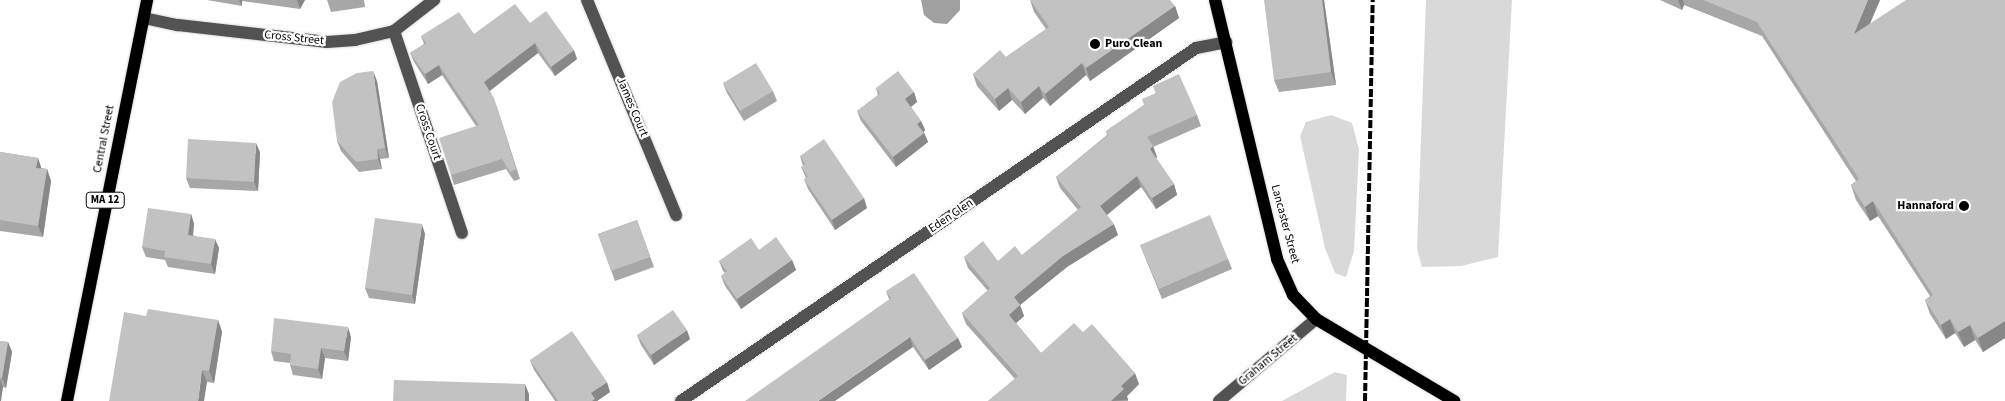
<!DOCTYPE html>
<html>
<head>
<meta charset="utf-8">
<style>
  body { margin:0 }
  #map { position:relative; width:2005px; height:401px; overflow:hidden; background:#fff; font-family:"Source Sans 3",sans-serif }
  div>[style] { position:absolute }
  .green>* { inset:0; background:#d9d9d9 }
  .water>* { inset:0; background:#a0a0a0 }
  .roads { filter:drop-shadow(0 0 1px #dbdbdb) drop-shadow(0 0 1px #dbdbdb) }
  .minor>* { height:12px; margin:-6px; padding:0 6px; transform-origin:6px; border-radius:6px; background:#525252 }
  .major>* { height:12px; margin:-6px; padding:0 6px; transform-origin:6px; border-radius:6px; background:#000 }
  .rail>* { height:4px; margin-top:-2px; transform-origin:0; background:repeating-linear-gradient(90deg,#000 0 8px,transparent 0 10.5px) }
  .wall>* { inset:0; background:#a7a7a7 }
  .shaded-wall>* { inset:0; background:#888 }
  .building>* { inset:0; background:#c2c2c2 }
  .dots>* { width:14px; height:14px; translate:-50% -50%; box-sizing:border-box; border:2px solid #fff; border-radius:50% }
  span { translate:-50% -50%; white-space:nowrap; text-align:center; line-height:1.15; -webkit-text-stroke:4.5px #fff; paint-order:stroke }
  .shield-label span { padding:1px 4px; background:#fff; border:1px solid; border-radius:4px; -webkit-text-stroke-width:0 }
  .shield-label { font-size:11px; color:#000; font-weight:700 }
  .street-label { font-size:12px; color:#000 }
  .poi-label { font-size:12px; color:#000; font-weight:700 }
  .left { translate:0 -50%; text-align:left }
  .right { translate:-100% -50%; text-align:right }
</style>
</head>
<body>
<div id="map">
  <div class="green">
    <div style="clip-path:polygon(1426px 0,1512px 0,1498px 257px,1461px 266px,1422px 267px,1417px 249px)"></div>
    <div style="clip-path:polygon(1331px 115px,1352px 123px,1359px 149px,1354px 251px,1346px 277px,1335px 273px,1325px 248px,1300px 136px,1306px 122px)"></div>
    <div style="clip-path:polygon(1335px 372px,1347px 375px,1346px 401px,1282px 401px)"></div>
  </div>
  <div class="water">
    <div style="clip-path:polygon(921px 0,960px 0,960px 10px,947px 24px,934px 23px,924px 15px)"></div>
  </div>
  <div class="roads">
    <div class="minor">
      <div style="left:587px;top:0;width:233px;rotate:67.5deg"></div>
      <div style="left:144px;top:18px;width:35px;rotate:12deg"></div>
      <div style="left:178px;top:25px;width:150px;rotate:6.5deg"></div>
      <div style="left:327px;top:42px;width:28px;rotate:-4deg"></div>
      <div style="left:355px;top:40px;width:40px;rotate:-13deg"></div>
      <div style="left:394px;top:31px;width:51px;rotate:-37.8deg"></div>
      <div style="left:394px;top:31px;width:213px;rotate:71.4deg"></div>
      <div style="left:681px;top:401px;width:624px;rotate:-34.43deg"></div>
      <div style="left:1196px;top:48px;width:31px;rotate:-11deg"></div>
      <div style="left:1219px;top:401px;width:127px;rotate:-40.2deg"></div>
    </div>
    <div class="major">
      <div style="left:1215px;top:0;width:266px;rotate:76.5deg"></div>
      <div style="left:1277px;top:259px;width:39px;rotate:66deg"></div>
      <div style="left:1293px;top:295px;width:33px;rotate:46deg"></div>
      <div style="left:1316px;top:319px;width:161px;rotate:30.7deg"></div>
      <div style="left:67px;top:401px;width:409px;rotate:-78.7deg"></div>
    </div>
  </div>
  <div class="rail">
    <div style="left:1365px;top:401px;width:401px;rotate:-88.9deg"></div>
  </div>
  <div class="wall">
    <div style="clip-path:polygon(207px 0,305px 0,300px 9px,242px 1px,242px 6px)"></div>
    <div style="clip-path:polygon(327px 0,364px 0,365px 7px,331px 12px)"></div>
    <div style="clip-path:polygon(1030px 0,1175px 6px,1179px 18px,1090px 81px,1086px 75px,1050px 106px,1043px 98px,1025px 114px,1012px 100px,999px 111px,977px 86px,973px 74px,1006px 57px,1046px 29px,1034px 12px)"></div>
    <div style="clip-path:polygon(1324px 0,1336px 85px,1279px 92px,1274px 80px)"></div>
    <div style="clip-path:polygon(1660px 0,1880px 0,1870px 24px,2005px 0,2005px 338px,1983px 352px,1975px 340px,1964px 347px,1955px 333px,1946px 339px,1930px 314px,1925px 300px,1930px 296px,1878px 216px,1870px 221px,1856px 200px,1851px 185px,1856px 181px,1762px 36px,1684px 5px,1682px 10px)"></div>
    <div style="clip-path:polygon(530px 23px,577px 59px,555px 76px,538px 53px,490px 91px,497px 107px,520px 179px,514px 181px,506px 169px,454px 185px,451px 175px,476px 126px,442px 75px,428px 84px,414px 62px,410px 53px,424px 44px,421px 36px,474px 34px)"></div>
    <div style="clip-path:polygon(377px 81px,389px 158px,380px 159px,382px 169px,359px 172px,341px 151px,337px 141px)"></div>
    <div style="clip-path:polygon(723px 83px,773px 91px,777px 101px,744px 121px,727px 93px)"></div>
    <div style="clip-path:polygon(1153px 86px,1197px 115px,1201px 126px,1153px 147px,1157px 157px,1156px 158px,1174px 184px,1177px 195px,1156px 209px,1141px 187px,1107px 215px,1118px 235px,1067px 267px,1020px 305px,1024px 316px,1016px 323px,1041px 353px,1083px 332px,1139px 384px,1127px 396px,1128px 400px,1128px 401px,988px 401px,1015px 379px,966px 324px,962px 313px,988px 291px,968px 268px,964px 257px,998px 261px,1022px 255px,1078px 210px,1060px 188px,1056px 177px,1107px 135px,1106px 131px,1144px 105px,1156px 93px)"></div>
    <div style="clip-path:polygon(876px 88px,914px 92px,917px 102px,911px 107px,921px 121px,925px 130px,924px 132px,928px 142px,896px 167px,861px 121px,857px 111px,878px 95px)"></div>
    <div style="clip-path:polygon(0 152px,38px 158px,41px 168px,47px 169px,51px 181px,43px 237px,0 231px)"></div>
    <div style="clip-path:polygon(260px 152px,258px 191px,190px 188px,186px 178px)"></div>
    <div style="clip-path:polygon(800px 156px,867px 208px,835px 230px,808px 189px,804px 179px,806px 178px,801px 167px,803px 166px)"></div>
    <div style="clip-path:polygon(191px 214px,194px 224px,193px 235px,219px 248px,215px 274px,168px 267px,165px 260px,146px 257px,142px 247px)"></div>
    <div style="clip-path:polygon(637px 220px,654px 267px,615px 281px,598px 234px)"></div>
    <div style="clip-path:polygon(425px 234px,415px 304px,369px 298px,365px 288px)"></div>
    <div style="clip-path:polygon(1140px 245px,1228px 259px,1232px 269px,1162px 299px)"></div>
    <div style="clip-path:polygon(759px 250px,792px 260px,796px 270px,741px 309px,725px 286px,721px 276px,725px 273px,723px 271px,719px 261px)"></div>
    <div style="clip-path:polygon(886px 291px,958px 338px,962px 347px,929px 370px,913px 347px,889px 299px)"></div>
    <div style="clip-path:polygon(146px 316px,218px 320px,222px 332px,214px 383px,207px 382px)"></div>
    <div style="clip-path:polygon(637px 335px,690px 339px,654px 365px,641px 345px)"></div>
    <div style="clip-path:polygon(351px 337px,348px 361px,325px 358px,322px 379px,293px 375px,290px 365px,290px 363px,274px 361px,271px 351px)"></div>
    <div style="clip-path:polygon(0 341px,8px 342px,12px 352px,6px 388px,3px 387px,0 401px)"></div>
    <div style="clip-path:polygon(530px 360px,610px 392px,597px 401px,555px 401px,534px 370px)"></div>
  </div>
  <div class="shaded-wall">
    <div style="clip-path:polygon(239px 0,242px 0,242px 6px)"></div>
    <div style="clip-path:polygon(297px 0,305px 0,300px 9px)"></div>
    <div style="clip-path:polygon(1322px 0,1324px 0,1336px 85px,1331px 72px)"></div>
    <div style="clip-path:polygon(1678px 0,1683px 0,1684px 5px,1682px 10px)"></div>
    <div style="clip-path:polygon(1868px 0,1880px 0,1859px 48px,1854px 34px)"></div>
    <div style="clip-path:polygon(1175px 6px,1179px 18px,1090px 81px,1086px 68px)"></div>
    <div style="clip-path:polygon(535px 43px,538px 53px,488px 92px,484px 82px)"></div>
    <div style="clip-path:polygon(574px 50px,577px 59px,555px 76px,551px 67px)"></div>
    <div style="clip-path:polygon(1082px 63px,1086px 75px,1050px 106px,1045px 94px)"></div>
    <div style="clip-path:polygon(439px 65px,442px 75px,428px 84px,425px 74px)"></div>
    <div style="clip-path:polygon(373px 71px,377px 81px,389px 158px,385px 148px)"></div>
    <div style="clip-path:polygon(1039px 86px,1043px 98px,1025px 114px,1021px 102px)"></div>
    <div style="clip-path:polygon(1008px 88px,1012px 100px,999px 111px,995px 99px)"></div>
    <div style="clip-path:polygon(914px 92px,917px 102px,908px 109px,905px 99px)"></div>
    <div style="clip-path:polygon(921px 121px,925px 130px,921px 134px,917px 124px)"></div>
    <div style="clip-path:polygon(924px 133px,928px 142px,896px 167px,893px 157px)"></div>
    <div style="clip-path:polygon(256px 143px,260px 152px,258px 191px,254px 182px)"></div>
    <div style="clip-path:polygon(1153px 146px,1157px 157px,1154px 160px,1150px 149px)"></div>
    <div style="clip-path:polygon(377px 149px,380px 159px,382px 169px,378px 159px)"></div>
    <div style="clip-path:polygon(38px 158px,42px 170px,36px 168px)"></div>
    <div style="clip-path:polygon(47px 169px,51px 181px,43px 237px,38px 226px)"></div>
    <div style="clip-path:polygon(1137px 176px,1141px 187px,1104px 217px,1100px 206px)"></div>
    <div style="clip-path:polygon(1174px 184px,1177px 195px,1156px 209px,1152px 198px)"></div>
    <div style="clip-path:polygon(864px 198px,867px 208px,835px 230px,832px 220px)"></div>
    <div style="clip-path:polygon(1873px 201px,1878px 216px,1870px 221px,1865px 207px)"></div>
    <div style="clip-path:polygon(191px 214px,194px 224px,192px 245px,188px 235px)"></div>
    <div style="clip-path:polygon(422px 224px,425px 234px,415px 304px,412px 295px)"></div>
    <div style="clip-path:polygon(1114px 224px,1118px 235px,1067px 267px,1020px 305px,1024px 316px,1013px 326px,1009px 315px,1014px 297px,1063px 256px)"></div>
    <div style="clip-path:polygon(215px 239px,219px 248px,215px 274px,211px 264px)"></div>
    <div style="clip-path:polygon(792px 260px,796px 270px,741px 309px,737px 299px)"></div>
    <div style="clip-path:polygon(1950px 319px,1955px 333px,1946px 339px,1941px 325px)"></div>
    <div style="clip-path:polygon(218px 320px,222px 332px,214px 383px,209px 371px)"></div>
    <div style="clip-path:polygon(2005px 321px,2005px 338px,1983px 352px,1978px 338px)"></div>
    <div style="clip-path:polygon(1970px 325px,1975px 340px,1964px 347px,1958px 332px)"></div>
    <div style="clip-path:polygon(348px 327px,351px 337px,348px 361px,344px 351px)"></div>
    <div style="clip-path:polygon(687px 330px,690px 339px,654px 365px,651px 355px)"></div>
    <div style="clip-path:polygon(910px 337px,913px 347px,835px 401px,818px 401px)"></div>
    <div style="clip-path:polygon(958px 338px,962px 347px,929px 370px,925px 360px)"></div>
    <div style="clip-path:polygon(8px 342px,12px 352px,6px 388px,2px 378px)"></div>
    <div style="clip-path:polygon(321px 348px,325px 358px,322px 379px,318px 369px)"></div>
    <div style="clip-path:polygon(202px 370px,207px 382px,204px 401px,198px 401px)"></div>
    <div style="clip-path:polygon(1135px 373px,1139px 384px,1127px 396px,1128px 400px,1111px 401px,1121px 386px)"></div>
    <div style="clip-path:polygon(0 379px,3px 387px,1px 401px,0 401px)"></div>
    <div style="clip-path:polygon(607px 382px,610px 392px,597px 401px,592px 401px,591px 393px)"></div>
    <div style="clip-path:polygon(525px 384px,529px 394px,529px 401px,525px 401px)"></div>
  </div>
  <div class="building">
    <div style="clip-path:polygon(1030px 0,1170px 0,1175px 6px,1086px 68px,1082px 63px,1045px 94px,1039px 86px,1021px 102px,1008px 88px,995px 99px,973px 74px,1000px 50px,1006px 57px,1049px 27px)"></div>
    <div style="clip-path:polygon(1264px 0,1322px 0,1331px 72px,1274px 80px)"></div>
    <div style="clip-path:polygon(1703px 0,1868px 0,1854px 34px,1906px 0,2005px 0,2005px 321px,1978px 338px,1970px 325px,1958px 332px,1950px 319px,1941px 325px,1925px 300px,1933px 295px,1873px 201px,1865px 207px,1851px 185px,1859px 179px,1757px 22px)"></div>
    <div style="clip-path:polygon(515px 4px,530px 23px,546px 11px,574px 50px,551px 67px,535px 43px,484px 82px,494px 98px,516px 169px,510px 172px,502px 159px,451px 175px,439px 138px,479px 125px,439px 65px,425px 74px,410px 53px,426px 43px,421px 36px,459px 12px,474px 34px)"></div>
    <div style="clip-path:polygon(756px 63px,773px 91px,740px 111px,723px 83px)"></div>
    <div style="clip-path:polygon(373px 71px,385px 148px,377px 149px,378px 159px,356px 162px,337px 141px,332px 102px,340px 82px,357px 73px)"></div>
    <div style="clip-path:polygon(898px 71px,914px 92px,905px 99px,921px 121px,917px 124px,924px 133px,893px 157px,857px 111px,880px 94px,876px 88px)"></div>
    <div style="clip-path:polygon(1179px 74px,1197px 115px,1147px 137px,1153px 146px,1150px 149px,1174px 184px,1152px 198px,1137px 176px,1100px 206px,1114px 224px,1063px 256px,1014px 297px,1020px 305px,1009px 315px,1041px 353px,1074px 323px,1083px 332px,1092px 324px,1135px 373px,1121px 386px,1124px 389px,1111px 401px,988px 401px,1018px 376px,962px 313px,990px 288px,964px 257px,983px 241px,998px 261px,1015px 246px,1022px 255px,1081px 207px,1056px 177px,1108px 135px,1106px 131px,1144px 105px,1142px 99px,1156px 93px,1153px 86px)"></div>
    <div style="clip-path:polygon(188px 139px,256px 143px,254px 182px,186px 178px)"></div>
    <div style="clip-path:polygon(824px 139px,864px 198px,832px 220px,804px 179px,808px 177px,801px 167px,805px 164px,800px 156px)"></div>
    <div style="clip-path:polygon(0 152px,38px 158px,36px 168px,47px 169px,38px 226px,0 220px)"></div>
    <div style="clip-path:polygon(148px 208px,191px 214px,188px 235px,215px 239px,211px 264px,164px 257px,165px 251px,142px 247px)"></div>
    <div style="clip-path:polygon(1210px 215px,1228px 259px,1159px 289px,1140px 245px)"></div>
    <div style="clip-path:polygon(375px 218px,422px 224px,412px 295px,365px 288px)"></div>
    <div style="clip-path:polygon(637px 220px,650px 257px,611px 271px,598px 234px)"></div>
    <div style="clip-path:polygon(776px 237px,792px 260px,737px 299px,721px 276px,727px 271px,719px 261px,751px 238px,759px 250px)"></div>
    <div style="clip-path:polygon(914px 273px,958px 338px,925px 360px,910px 337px,818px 401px,745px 401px,891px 298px,886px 291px)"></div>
    <div style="clip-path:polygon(148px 309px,218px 320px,209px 371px,202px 370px,198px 401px,109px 401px,124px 312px,146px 316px)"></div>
    <div style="clip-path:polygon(673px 310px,687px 330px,651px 355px,637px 335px)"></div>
    <div style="clip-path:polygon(274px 318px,348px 327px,344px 351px,321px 348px,318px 369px,290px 365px,291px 354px,271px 351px)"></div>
    <div style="clip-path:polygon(572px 331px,607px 382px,591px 393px,595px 399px,592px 401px,558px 401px,530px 360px)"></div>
    <div style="clip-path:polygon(0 341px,8px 342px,2px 378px,0 378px)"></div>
    <div style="clip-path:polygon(394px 380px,525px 384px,525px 401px,393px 401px)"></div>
  </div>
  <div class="dots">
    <div style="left:1095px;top:44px;background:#000"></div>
    <div style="left:1964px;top:206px;background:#000"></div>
  </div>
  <div class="shield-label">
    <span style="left:105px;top:200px">MA 12</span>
  </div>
  <div class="street-label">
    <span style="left:294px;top:38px;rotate:6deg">Cross Street</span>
    <span style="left:632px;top:107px;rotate:67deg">James Court</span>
    <span style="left:428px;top:132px;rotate:71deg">Cross Court</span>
    <span style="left:104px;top:139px;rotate:-79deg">Central Street</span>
    <span style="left:951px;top:216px;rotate:-34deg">Eden Glen</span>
    <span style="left:1285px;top:224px;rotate:75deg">Lancaster Street</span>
    <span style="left:1268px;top:360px;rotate:-40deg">Graham Street</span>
  </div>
  <div class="poi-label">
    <span class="left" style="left:1105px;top:44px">Puro Clean</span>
    <span class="right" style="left:1954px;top:206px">Hannaford</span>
  </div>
</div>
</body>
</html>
